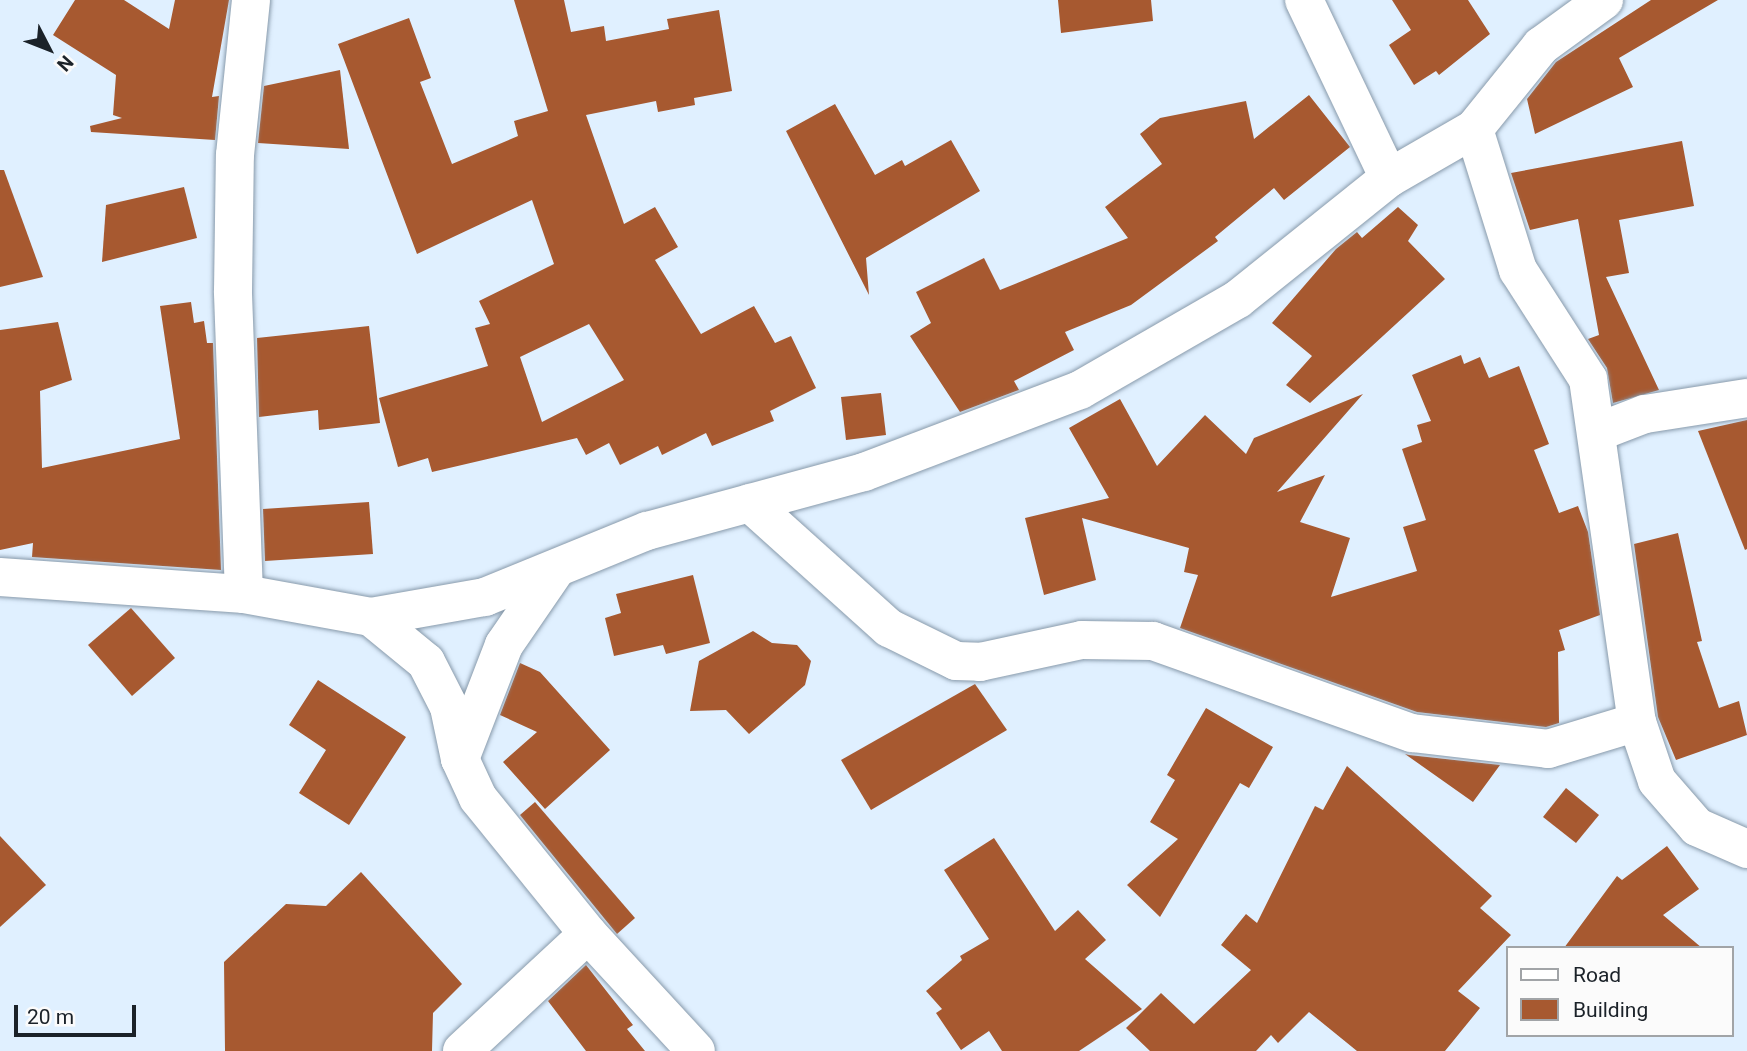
<!DOCTYPE html>
<html>
<head>
<meta charset="utf-8">
<style>
  body { margin:0 }
  #map { position:relative; width:1747px; height:1051px; overflow:hidden; background:#e0f0ff; font-family:Roboto,sans-serif }
  div>[style] { position:absolute }
  .building>* { inset:0; background:#a75930 }
  .roads { filter:drop-shadow(0 0 2px #889aab) drop-shadow(0 0 2px #889aab) }
  .street>* { height:38px; margin:-19px; padding:0 19px; transform-origin:19px; border-radius:19px; background:#fff }
  span { translate:-50% -50%; white-space:nowrap; text-align:center; line-height:1.15; -webkit-text-stroke:7px #fbfbfb; paint-order:stroke }
  .legend { position:absolute; left:1506px; top:946px; width:228px; height:91px; box-sizing:border-box; background:#fbfbfb; border:2px solid #a1a4a7; margin:0; padding:9px 12px; list-style:none; font-size:21px; color:#1b2229 }
  .legend li { display:flex; align-items:center; gap:14px; height:35px }
  .legend b { width:35px; border:2px solid #a1a4a7 }
  .north { position:absolute; left:14px; top:14px; width:70px; height:70px; -webkit-text-stroke:5px #fbfbfb; paint-order:stroke; rotate:132deg; font-size:19px; font-weight:700; line-height:28px; text-align:center; color:#1b2229 }
  .north::after { content:''; display:block; margin:auto; width:24px; height:32px; background:#1b2229; clip-path:polygon(50% 0,100% 100%,50% 72%,0 100%) }
  .scale { position:absolute; left:14px; top:1005px; width:122px; height:32px; box-sizing:border-box; border:4px solid #1b2229; border-top:0; padding-left:9px; font-size:21px; line-height:24px; white-space:nowrap; color:#1b2229; -webkit-text-stroke:5px #fbfbfb; paint-order:stroke }
</style>
</head>
<body>
<div id="map">
  <div class="building">
    <div style="clip-path:polygon(75px 0,124px 0,169px 29px,175px 0,229px 0,212px 97px,219px 96px,215px 140px,91px 132px,90px 126px,122px 118px,113px 115px,116px 75px,53px 35px)"></div>
    <div style="clip-path:polygon(evenodd,514px 0,564px 0,571px 32px,604px 26px,606px 41px,669px 29px,667px 19px,719px 10px,732px 91px,694px 98px,695px 105px,658px 112px,656px 101px,586px 115px,624px 224px,655px 207px,678px 247px,655px 260px,701px 334px,754px 306px,775px 343px,791px 336px,816px 388px,770px 411px,774px 421px,712px 446px,706px 433px,662px 455px,658px 446px,620px 465px,609px 443px,586px 455px,577px 438px,432px 472px,428px 458px,398px 467px,379px 398px,488px 366px,475px 328px,490px 324px,479px 301px,554px 264px,532px 200px,417px 254px,338px 44px,409px 18px,431px 78px,420px 82px,452px 164px,518px 136px,514px 121px,548px 111px,514px 0,589px 324px,624px 380px,542px 422px,520px 357px,589px 324px)"></div>
    <div style="clip-path:polygon(1058px 0,1151px 0,1153px 21px,1061px 33px)"></div>
    <div style="clip-path:polygon(1392px 0,1468px 0,1490px 34px,1439px 75px,1436px 71px,1414px 85px,1389px 45px,1411px 30px)"></div>
    <div style="clip-path:polygon(1651px 0,1718px 0,1619px 58px,1633px 87px,1535px 134px,1527px 99px,1556px 62px)"></div>
    <div style="clip-path:polygon(340px 70px,349px 149px,258px 143px,264px 86px)"></div>
    <div style="clip-path:polygon(1309px 95px,1350px 147px,1284px 200px,1274px 188px,1215px 237px,1218px 241px,1131px 305px,1065px 332px,1074px 350px,1014px 381px,1019px 390px,960px 412px,910px 336px,931px 323px,916px 292px,984px 258px,1000px 290px,1128px 238px,1105px 207px,1162px 164px,1140px 134px,1160px 118px,1246px 101px,1254px 139px)"></div>
    <div style="clip-path:polygon(835px 104px,875px 175px,902px 160px,905px 166px,951px 140px,980px 191px,866px 258px,869px 295px,786px 131px)"></div>
    <div style="clip-path:polygon(1682px 141px,1694px 206px,1619px 220px,1629px 273px,1606px 277px,1659px 390px,1613px 403px,1607px 368px,1588px 339px,1599px 335px,1578px 219px,1530px 230px,1511px 173px)"></div>
    <div style="clip-path:polygon(0 170px,4px 170px,43px 277px,0 287px)"></div>
    <div style="clip-path:polygon(184px 187px,197px 238px,102px 262px,106px 205px)"></div>
    <div style="clip-path:polygon(1398px 207px,1418px 225px,1408px 241px,1445px 279px,1310px 403px,1286px 385px,1312px 356px,1272px 323px,1336px 249px,1357px 232px,1362px 238px)"></div>
    <div style="clip-path:polygon(191px 302px,194px 323px,204px 321px,207px 343px,213px 343px,221px 570px,32px 557px,33px 543px,0 550px,0 330px,58px 322px,72px 380px,40px 391px,42px 468px,180px 439px,160px 306px)"></div>
    <div style="clip-path:polygon(369px 326px,380px 423px,319px 430px,318px 410px,259px 417px,257px 338px)"></div>
    <div style="clip-path:polygon(1461px 355px,1464px 364px,1480px 357px,1489px 378px,1519px 366px,1549px 444px,1534px 450px,1559px 513px,1578px 506px,1588px 532px,1600px 615px,1559px 630px,1565px 650px,1558px 652px,1559px 723px,1546px 727px,1417px 712px,1180px 628px,1198px 575px,1184px 572px,1189px 548px,1082px 518px,1096px 580px,1044px 595px,1025px 518px,1109px 498px,1069px 428px,1120px 399px,1157px 466px,1205px 415px,1246px 454px,1254px 438px,1363px 394px,1277px 492px,1325px 475px,1300px 522px,1350px 538px,1331px 597px,1417px 571px,1403px 527px,1426px 520px,1402px 449px,1422px 442px,1417px 425px,1431px 421px,1412px 375px)"></div>
    <div style="clip-path:polygon(881px 393px,886px 435px,846px 440px,841px 397px)"></div>
    <div style="clip-path:polygon(1747px 420px,1747px 549px,1745px 550px,1698px 431px)"></div>
    <div style="clip-path:polygon(369px 502px,373px 554px,265px 561px,263px 509px)"></div>
    <div style="clip-path:polygon(1678px 533px,1702px 641px,1697px 642px,1719px 708px,1739px 701px,1747px 735px,1676px 760px,1658px 717px,1634px 544px)"></div>
    <div style="clip-path:polygon(693px 575px,710px 643px,666px 654px,663px 645px,614px 656px,605px 618px,621px 613px,616px 594px)"></div>
    <div style="clip-path:polygon(131px 608px,175px 658px,132px 696px,88px 645px)"></div>
    <div style="clip-path:polygon(753px 631px,772px 643px,797px 645px,811px 661px,805px 685px,749px 734px,726px 710px,690px 711px,699px 661px)"></div>
    <div style="clip-path:polygon(520px 663px,540px 672px,610px 750px,545px 809px,503px 762px,537px 732px,500px 715px)"></div>
    <div style="clip-path:polygon(318px 680px,406px 737px,349px 825px,299px 793px,326px 750px,289px 725px)"></div>
    <div style="clip-path:polygon(975px 684px,1007px 730px,871px 810px,841px 760px)"></div>
    <div style="clip-path:polygon(1206px 708px,1273px 747px,1249px 788px,1240px 783px,1160px 917px,1127px 885px,1178px 839px,1150px 822px,1175px 780px,1167px 775px)"></div>
    <div style="clip-path:polygon(1405px 754px,1409px 755px,1500px 765px,1473px 802px)"></div>
    <div style="clip-path:polygon(1347px 766px,1492px 896px,1480px 908px,1511px 935px,1458px 991px,1480px 1008px,1445px 1051px,1357px 1051px,1309px 1012px,1278px 1043px,1271px 1035px,1256px 1051px,1150px 1051px,1126px 1028px,1161px 993px,1194px 1024px,1251px 970px,1221px 945px,1246px 914px,1257px 923px,1315px 806px,1323px 810px)"></div>
    <div style="clip-path:polygon(1566px 788px,1599px 815px,1576px 843px,1543px 817px)"></div>
    <div style="clip-path:polygon(535px 802px,635px 918px,617px 934px,520px 815px)"></div>
    <div style="clip-path:polygon(0 836px,46px 885px,0 927px)"></div>
    <div style="clip-path:polygon(994px 838px,1055px 931px,1078px 910px,1106px 940px,1085px 959px,1142px 1009px,1079px 1051px,1002px 1051px,989px 1031px,961px 1050px,936px 1013px,942px 1009px,926px 991px,962px 960px,960px 956px,989px 939px,944px 870px)"></div>
    <div style="clip-path:polygon(1667px 846px,1699px 889px,1663px 915px,1702px 948px,1564px 948px,1617px 876px,1622px 880px)"></div>
    <div style="clip-path:polygon(361px 872px,462px 984px,433px 1013px,432px 1051px,225px 1051px,224px 962px,286px 904px,326px 906px)"></div>
    <div style="clip-path:polygon(586px 965px,633px 1025px,627px 1029px,645px 1051px,586px 1051px,548px 1001px)"></div>
  </div>
  <div class="roads">
    <div class="street">
      <div style="left:1304px;top:0;width:197px;rotate:64.5deg"></div>
      <div style="left:1474px;top:129px;width:148px;rotate:72.7deg"></div>
      <div style="left:1518px;top:270px;width:130px;rotate:57.3deg"></div>
      <div style="left:1588px;top:379px;width:346px;rotate:81.9deg"></div>
      <div style="left:1637px;top:722px;width:62px;rotate:71.3deg"></div>
      <div style="left:1657px;top:781px;width:61px;rotate:49deg"></div>
      <div style="left:1697px;top:827px;width:55px;rotate:23.7deg"></div>
      <div style="left:1598px;top:432px;width:50px;rotate:-21deg"></div>
      <div style="left:1645px;top:414px;width:103px;rotate:-8.9deg"></div>
      <div style="left:750px;top:503px;width:187px;rotate:42deg"></div>
      <div style="left:889px;top:628px;width:75px;rotate:26.2deg"></div>
      <div style="left:956px;top:661px;width:24px;rotate:2deg"></div>
      <div style="left:980px;top:662px;width:104px;rotate:-12.2deg"></div>
      <div style="left:1082px;top:640px;width:71px;rotate:0.8deg"></div>
      <div style="left:1153px;top:641px;width:275px;rotate:19.6deg"></div>
      <div style="left:1412px;top:733px;width:137px;rotate:6.7deg"></div>
      <div style="left:1548px;top:749px;width:93px;rotate:-16.9deg"></div>
      <div style="left:0;top:577px;width:245px;rotate:4deg"></div>
      <div style="left:244px;top:594px;width:129px;rotate:10.3deg"></div>
      <div style="left:371px;top:617px;width:116px;rotate:-10deg"></div>
      <div style="left:485px;top:597px;width:175px;rotate:-22.2deg"></div>
      <div style="left:647px;top:531px;width:225px;rotate:-15.2deg"></div>
      <div style="left:864px;top:472px;width:231px;rotate:-20.8deg"></div>
      <div style="left:1080px;top:390px;width:182px;rotate:-29.9deg"></div>
      <div style="left:1238px;top:299px;width:193px;rotate:-38.7deg"></div>
      <div style="left:1389px;top:178px;width:98px;rotate:-30deg"></div>
      <div style="left:1474px;top:129px;width:107px;rotate:-51.1deg"></div>
      <div style="left:1541px;top:46px;width:78px;rotate:-36.1deg"></div>
      <div style="left:244px;top:594px;width:303px;rotate:-92.1deg"></div>
      <div style="left:233px;top:291px;width:136px;rotate:-89.2deg"></div>
      <div style="left:235px;top:155px;width:156px;rotate:-84.1deg"></div>
      <div style="left:371px;top:617px;width:71px;rotate:39.3deg"></div>
      <div style="left:426px;top:662px;width:51px;rotate:62.9deg"></div>
      <div style="left:449px;top:707px;width:53px;rotate:78.1deg"></div>
      <div style="left:460px;top:759px;width:43px;rotate:65.2deg"></div>
      <div style="left:478px;top:798px;width:175px;rotate:51deg"></div>
      <div style="left:588px;top:934px;width:159px;rotate:47.3deg"></div>
      <div style="left:460px;top:759px;width:122px;rotate:-68.9deg"></div>
      <div style="left:504px;top:645px;width:93px;rotate:-55.5deg"></div>
      <div style="left:462px;top:1051px;width:172px;rotate:-42.9deg"></div>
    </div>
  </div>
  <ul class="legend">
  <li><b style="height:9px;background:#fff"></b>Road</li>
  <li><b style="height:19px;background:#a75930"></b>Building</li>
  </ul>
  <div class="north">N</div>
  <div class="scale">20 m</div>
</div>
</body>
</html>
